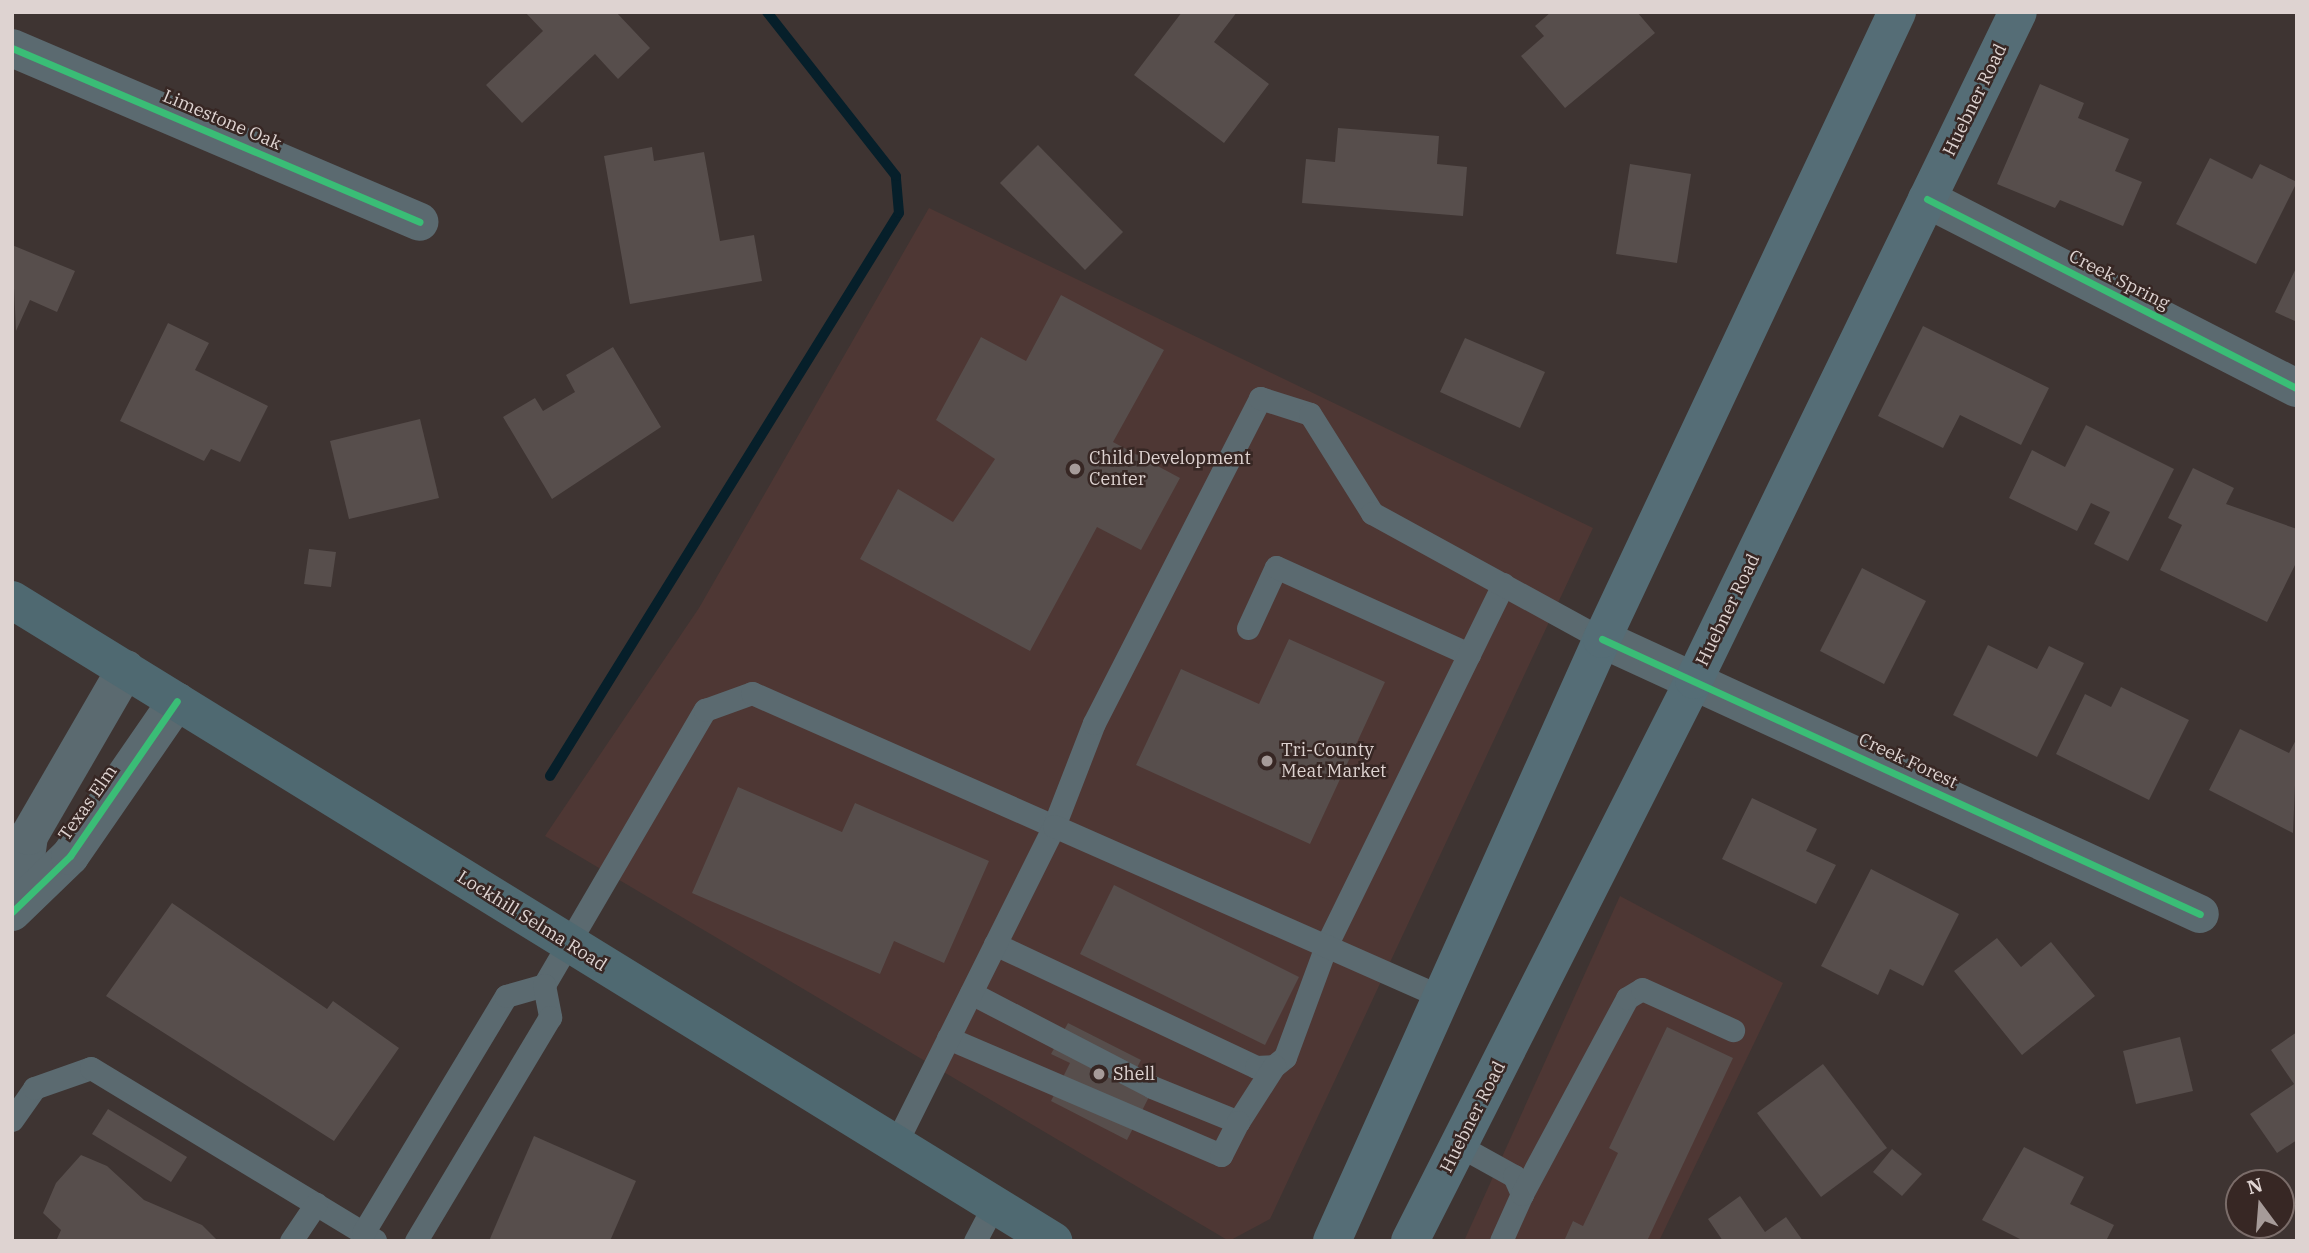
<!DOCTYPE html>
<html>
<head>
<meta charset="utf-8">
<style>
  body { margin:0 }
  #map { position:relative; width:2309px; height:1253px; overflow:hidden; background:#3e3432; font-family:"IBM Plex Serif",serif }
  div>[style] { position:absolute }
  .built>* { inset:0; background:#4e3734 }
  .stream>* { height:10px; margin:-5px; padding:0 5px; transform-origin:5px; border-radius:5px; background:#061f2a }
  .building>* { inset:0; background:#574e4c }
  .lane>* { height:23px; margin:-11.5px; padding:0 11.5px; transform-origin:11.5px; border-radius:11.5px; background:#5b6a70 }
  .street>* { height:38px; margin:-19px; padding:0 19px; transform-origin:19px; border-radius:19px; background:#5b6a70 }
  .secondary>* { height:38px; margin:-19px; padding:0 19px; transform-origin:19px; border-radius:19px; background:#4f6971 }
  .primary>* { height:38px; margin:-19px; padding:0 19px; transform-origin:19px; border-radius:19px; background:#556d76 }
  .cycleway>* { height:7px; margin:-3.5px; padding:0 3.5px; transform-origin:3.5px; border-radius:3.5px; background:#3abd76 }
  .dots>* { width:19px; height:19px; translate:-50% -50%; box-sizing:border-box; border:4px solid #372724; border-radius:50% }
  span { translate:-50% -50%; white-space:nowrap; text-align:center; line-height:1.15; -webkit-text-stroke:5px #372724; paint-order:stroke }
  .street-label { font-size:18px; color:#ded3d1 }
  .poi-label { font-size:18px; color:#ded3d1 }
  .left { translate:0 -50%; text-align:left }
  .frame { position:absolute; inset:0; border:14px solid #ded3d1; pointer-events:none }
  .north { position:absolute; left:2225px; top:1169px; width:70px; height:70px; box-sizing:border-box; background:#372724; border:2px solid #7a6c69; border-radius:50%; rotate:344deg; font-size:19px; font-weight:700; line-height:28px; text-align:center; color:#ded3d1 }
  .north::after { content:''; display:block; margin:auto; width:24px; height:32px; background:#a69b99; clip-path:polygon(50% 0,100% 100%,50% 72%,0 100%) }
</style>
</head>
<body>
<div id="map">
  <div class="built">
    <div style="clip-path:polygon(929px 208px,1593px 528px,1270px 1219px,1229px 1241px,545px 836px,699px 608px)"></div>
    <div style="clip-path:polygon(1620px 896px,1783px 983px,1659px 1241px,1464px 1241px)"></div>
  </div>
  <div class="stream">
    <div style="left:550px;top:776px;width:662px;rotate:-58.21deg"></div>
    <div style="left:899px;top:213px;width:37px;rotate:-95deg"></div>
    <div style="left:896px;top:176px;width:209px;rotate:-128.2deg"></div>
  </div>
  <div class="building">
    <div style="clip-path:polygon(525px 12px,616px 12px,650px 48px,618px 79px,595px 54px,522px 123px,486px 85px,543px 31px)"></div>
    <div style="clip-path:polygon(1182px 12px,1237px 12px,1214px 42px,1269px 84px,1224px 143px,1134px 75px)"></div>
    <div style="clip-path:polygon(1551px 12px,1637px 12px,1655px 33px,1565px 108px,1521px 56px,1544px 36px,1535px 26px)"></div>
    <div style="clip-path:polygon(2040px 84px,2084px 103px,2078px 118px,2129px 139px,2115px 171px,2142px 182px,2123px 226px,2060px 200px,2055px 208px,1997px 184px)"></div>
    <div style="clip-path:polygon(1338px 128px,1439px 136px,1437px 164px,1467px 167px,1463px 216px,1302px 203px,1306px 159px,1335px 162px)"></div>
    <div style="clip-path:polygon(1038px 145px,1123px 232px,1085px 270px,1000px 183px)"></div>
    <div style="clip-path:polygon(652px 147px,654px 161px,704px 152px,720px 241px,754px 235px,762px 281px,630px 304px,604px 156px)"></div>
    <div style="clip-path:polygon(2210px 158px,2252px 179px,2260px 164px,2297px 182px,2256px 264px,2176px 224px)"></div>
    <div style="clip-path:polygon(1630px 164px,1691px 174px,1677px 263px,1616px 254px)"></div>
    <div style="clip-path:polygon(12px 245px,75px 271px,57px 312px,30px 300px,16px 331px)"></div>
    <div style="clip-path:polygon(2297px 266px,2297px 322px,2275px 312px)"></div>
    <div style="clip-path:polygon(1061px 295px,1164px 350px,1113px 442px,1180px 478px,1141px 550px,1097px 527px,1030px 651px,860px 559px,898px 489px,953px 522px,995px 459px,936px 420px,981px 337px,1026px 361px)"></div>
    <div style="clip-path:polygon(168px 323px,209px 343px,195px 370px,268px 406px,240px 462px,211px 449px,204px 461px,120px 421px)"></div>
    <div style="clip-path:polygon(1923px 326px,2049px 388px,2021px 445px,1960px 415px,1943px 448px,1878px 416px)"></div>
    <div style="clip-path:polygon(1465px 338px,1545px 372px,1520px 428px,1440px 392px)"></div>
    <div style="clip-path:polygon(613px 347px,661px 427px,552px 499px,503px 417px,535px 398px,543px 411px,575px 392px,566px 375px)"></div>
    <div style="clip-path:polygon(420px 419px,439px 498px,349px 519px,330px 441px)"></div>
    <div style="clip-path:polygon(2086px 425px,2174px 469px,2128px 561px,2094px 544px,2110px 512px,2091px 503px,2077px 531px,2009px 498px,2032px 450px,2065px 467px)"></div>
    <div style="clip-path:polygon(2193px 468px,2234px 488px,2226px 504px,2297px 529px,2297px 561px,2267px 622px,2160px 570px,2182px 525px,2168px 518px)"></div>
    <div style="clip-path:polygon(309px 549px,336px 552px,331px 587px,304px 584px)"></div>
    <div style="clip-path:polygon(1862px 568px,1926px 601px,1884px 684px,1820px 651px)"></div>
    <div style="clip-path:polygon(1289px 639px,1385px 682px,1310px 844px,1136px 765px,1181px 669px,1259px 704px)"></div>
    <div style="clip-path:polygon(1988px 645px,2037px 669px,2049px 646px,2084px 663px,2037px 757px,1953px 715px)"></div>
    <div style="clip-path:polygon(2121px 687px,2189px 720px,2149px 800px,2056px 754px,2085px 694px,2111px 707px)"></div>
    <div style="clip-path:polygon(2240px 729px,2289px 753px,2297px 738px,2293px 833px,2209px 790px)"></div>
    <div style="clip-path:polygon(738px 787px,842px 832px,855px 803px,989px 861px,944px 963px,894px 941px,880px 974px,692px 893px)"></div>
    <div style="clip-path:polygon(1752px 798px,1817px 829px,1806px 851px,1836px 865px,1816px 904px,1722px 859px)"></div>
    <div style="clip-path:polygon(1871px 869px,1959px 914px,1923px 986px,1890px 969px,1878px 995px,1821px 966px)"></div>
    <div style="clip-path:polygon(1114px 885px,1299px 977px,1265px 1045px,1080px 954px)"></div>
    <div style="clip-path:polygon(172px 903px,327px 1009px,333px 1001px,399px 1048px,334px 1141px,106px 996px)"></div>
    <div style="clip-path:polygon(1997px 938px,2021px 967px,2051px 942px,2095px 996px,2022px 1055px,1954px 971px)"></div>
    <div style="clip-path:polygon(1068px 1023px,1141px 1060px,1128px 1085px,1150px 1095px,1127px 1140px,1051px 1101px,1070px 1063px,1051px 1054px)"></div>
    <div style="clip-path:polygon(1667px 1027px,1733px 1058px,1647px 1241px,1564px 1241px,1573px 1221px,1583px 1226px,1618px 1153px,1609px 1148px)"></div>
    <div style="clip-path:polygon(2297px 1032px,2297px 1140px,2277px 1153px,2250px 1114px,2294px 1084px,2271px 1050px)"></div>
    <div style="clip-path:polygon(2180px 1037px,2193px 1091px,2136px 1104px,2123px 1051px)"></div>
    <div style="clip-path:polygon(1823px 1064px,1887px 1148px,1821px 1197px,1757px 1113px)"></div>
    <div style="clip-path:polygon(108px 1109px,187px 1157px,171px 1182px,92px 1134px)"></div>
    <div style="clip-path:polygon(534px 1136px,636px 1181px,610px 1241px,489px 1241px)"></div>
    <div style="clip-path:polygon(2024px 1147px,2084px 1177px,2070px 1204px,2114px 1225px,2106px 1241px,2024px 1241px,1982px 1220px)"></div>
    <div style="clip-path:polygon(1892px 1149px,1922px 1174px,1902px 1196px,1873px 1172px)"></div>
    <div style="clip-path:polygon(81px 1155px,107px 1166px,144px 1200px,202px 1225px,218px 1241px,56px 1241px,61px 1230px,43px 1213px,56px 1183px)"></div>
    <div style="clip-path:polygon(1740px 1196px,1765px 1232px,1786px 1217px,1803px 1241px,1723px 1241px,1708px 1219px)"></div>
  </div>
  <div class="lane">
    <div style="left:1248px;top:628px;width:67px;rotate:-65.3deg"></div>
    <div style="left:1276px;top:567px;width:212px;rotate:24.3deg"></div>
    <div style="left:995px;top:944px;width:289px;rotate:25.2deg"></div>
    <div style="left:1256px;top:1067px;width:18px;rotate:-3deg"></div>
    <div style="left:1274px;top:1066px;width:14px;rotate:-39deg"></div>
    <div style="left:1285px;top:1057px;width:118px;rotate:-69.7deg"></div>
    <div style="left:1326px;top:946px;width:403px;rotate:-63.9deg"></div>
    <div style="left:544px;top:985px;width:319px;rotate:-59.7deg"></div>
    <div style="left:705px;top:710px;width:50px;rotate:-19.9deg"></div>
    <div style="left:752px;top:693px;width:330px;rotate:23.8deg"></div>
    <div style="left:1054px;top:826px;width:110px;rotate:-68.8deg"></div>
    <div style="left:1094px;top:723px;width:365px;rotate:-62.9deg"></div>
    <div style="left:1260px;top:398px;width:52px;rotate:17.7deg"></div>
    <div style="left:1310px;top:414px;width:117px;rotate:57.9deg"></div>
    <div style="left:1372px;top:513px;width:262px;rotate:28.7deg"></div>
    <div style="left:971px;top:993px;width:204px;rotate:27.4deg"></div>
    <div style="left:1152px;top:1087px;width:93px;rotate:22.1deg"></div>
    <div style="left:1238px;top:1122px;width:67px;rotate:-57.3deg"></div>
    <div style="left:948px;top:1038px;width:297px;rotate:23.2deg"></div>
    <div style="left:1221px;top:1155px;width:37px;rotate:-63deg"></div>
    <div style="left:12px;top:1120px;width:39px;rotate:-55deg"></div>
    <div style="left:34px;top:1088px;width:60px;rotate:-19.3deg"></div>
    <div style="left:91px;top:1068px;width:332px;rotate:31.2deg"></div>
    <div style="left:895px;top:1145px;width:356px;rotate:-63.5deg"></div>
    <div style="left:1054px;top:826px;width:423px;rotate:23.8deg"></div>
    <div style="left:1458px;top:1145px;width:64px;rotate:29deg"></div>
    <div style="left:1514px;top:1176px;width:20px;rotate:66deg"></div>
    <div style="left:1522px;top:1194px;width:51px;rotate:114.1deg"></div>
    <div style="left:1522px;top:1194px;width:222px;rotate:-61.8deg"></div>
    <div style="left:1627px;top:998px;width:17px;rotate:-31deg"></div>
    <div style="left:1642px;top:989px;width:100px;rotate:24.3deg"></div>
    <div style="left:363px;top:1233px;width:277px;rotate:-58.9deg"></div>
    <div style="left:506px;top:996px;width:40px;rotate:-16deg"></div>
    <div style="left:544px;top:985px;width:33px;rotate:79deg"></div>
    <div style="left:550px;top:1017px;width:261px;rotate:120.9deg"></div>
    <div style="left:291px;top:1241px;width:45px;rotate:-56deg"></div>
    <div style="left:975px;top:1241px;width:41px;rotate:-62.2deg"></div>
  </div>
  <div class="street">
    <div style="left:12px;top:48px;width:443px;rotate:23.1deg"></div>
    <div style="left:1927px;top:199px;width:415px;rotate:27.1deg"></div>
    <div style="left:1602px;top:639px;width:658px;rotate:24.7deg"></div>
    <div style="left:20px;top:900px;width:65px;rotate:-82deg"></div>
    <div style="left:29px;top:836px;width:193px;rotate:-59.9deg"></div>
    <div style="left:12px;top:912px;width:81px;rotate:-44deg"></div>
    <div style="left:70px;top:856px;width:188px;rotate:-55.4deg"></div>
  </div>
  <div class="secondary">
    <div style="left:12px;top:600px;width:1223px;rotate:31.62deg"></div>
  </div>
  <div class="primary">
    <div style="left:1332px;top:1241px;width:660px;rotate:-65.84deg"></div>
    <div style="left:1602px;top:639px;width:693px;rotate:-64.8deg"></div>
    <div style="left:1410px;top:1241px;width:629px;rotate:-63.15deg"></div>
    <div style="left:1694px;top:680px;width:742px;rotate:-64.13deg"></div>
  </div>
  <div class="cycleway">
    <div style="left:12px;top:48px;width:443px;rotate:23.1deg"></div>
    <div style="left:1927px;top:199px;width:415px;rotate:27.1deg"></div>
    <div style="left:1602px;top:639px;width:658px;rotate:24.7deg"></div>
    <div style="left:12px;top:912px;width:81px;rotate:-44deg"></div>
    <div style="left:70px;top:856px;width:188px;rotate:-55.4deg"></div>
  </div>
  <div class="dots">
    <div style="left:1075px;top:469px;background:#a69b99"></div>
    <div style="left:1267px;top:761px;background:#a69b99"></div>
    <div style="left:1099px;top:1074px;background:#a69b99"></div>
  </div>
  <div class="street-label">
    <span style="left:1975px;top:100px;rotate:-64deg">Huebner Road</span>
    <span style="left:222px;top:120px;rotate:23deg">Limestone Oak</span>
    <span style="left:2119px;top:280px;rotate:27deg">Creek Spring</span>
    <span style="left:1728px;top:610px;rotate:-64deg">Huebner Road</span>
    <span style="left:1908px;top:761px;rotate:25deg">Creek Forest</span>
    <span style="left:88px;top:803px;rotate:-55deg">Texas Elm</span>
    <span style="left:532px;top:921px;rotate:32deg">Lockhill Selma Road</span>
    <span style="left:1473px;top:1117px;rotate:-63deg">Huebner Road</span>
  </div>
  <div class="poi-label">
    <span class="left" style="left:1089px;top:469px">Child Development<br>Center</span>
    <span class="left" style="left:1281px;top:761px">Tri-County<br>Meat Market</span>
    <span class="left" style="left:1113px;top:1074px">Shell</span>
  </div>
  <div class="frame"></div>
  <div class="north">N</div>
</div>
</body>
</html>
